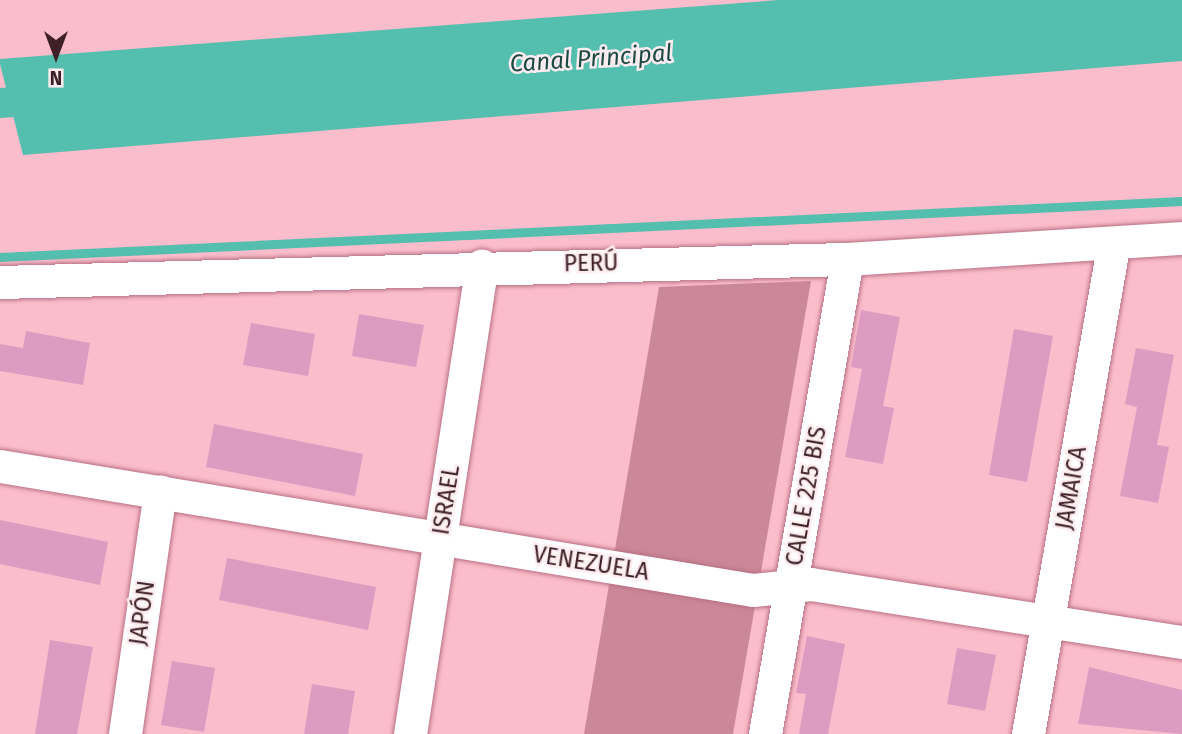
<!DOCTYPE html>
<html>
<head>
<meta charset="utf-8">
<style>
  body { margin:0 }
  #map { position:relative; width:1182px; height:734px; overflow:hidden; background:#fbbdcb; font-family:"Fira Sans",sans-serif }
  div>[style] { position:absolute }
  .green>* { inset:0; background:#cb8899 }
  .water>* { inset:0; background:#54beaf }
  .stream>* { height:9px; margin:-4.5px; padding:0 4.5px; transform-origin:4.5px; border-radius:4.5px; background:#54beaf }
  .canal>* { height:30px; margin:-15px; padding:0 15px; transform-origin:15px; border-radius:15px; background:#54beaf }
  .building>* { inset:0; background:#dd9bc2 }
  .roads { filter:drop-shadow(0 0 2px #b87083) drop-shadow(0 0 2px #b87083) }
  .minor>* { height:33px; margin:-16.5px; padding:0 16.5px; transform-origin:16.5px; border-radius:16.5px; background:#fff }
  span { translate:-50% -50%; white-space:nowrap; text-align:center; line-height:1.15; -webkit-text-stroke:5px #fdecf0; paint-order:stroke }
  .street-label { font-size:23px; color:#3d2028 }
  .water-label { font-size:24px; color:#1b4a43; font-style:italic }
  .north { position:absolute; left:21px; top:21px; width:70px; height:70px; -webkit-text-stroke:5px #fdecf0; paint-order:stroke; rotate:180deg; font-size:19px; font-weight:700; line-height:28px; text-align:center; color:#3d2028 }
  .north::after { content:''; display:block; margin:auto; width:24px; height:32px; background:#3d2028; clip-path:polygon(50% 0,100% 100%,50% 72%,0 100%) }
</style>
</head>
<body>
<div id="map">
  <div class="green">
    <div style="clip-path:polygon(811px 281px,733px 734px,584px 734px,659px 287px)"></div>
  </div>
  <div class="water">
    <div style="clip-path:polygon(779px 0,1182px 0,1182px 61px,23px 155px,0 64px,0 59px)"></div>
  </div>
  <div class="stream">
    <div style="left:0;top:257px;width:1183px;rotate:-2.71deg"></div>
  </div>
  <div class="canal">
    <div style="left:0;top:103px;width:51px;rotate:-4.5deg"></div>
  </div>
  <div class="building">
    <div style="clip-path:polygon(861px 310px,900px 317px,883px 406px,894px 408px,883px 464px,845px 457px,862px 369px,851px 367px)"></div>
    <div style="clip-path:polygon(359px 314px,424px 325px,416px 367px,352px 356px)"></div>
    <div style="clip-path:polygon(251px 323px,315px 334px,308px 376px,243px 365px)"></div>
    <div style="clip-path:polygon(1014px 329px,1053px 336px,1027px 482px,989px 475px)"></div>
    <div style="clip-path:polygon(26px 331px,90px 343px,83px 385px,0 371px,0 344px,23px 348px)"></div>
    <div style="clip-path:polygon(1136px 348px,1174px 355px,1157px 445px,1169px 447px,1158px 503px,1120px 496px,1137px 407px,1125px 404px)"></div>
    <div style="clip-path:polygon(214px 424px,363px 454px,355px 496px,206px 467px)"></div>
    <div style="clip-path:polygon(0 520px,108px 542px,100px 585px,0 564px)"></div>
    <div style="clip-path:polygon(227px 558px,376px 587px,368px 630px,219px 600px)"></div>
    <div style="clip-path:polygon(807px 636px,845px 644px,828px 734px,799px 734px,806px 694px,796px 693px)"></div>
    <div style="clip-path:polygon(50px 640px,93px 647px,77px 734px,35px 734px)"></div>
    <div style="clip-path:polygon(957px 648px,996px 655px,985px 711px,947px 704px)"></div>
    <div style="clip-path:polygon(172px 661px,215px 668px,204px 732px,161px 725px)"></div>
    <div style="clip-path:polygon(1089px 667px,1182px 690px,1182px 734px,1078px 724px)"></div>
    <div style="clip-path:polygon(312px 684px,355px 691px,348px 734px,304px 734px)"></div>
  </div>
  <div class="roads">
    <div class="minor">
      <div style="left:0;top:282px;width:847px;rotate:-1.56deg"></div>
      <div style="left:847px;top:259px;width:336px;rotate:-3.6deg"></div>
      <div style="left:0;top:466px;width:763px;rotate:9.35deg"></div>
      <div style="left:753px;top:590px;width:58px;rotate:-5.9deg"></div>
      <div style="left:811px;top:584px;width:376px;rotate:8.9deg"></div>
      <div style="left:125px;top:734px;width:245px;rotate:-81.8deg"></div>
      <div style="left:410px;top:734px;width:474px;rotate:-81.3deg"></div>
      <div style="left:765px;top:734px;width:482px;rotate:-80.2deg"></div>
      <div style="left:1028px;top:734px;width:498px;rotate:-80.1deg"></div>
    </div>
  </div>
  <div class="street-label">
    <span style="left:591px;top:263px;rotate:-1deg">PERÚ</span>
    <span style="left:1071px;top:488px;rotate:-80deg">JAMAICA</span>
    <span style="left:806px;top:496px;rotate:-80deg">CALLE 225 BIS</span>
    <span style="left:446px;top:500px;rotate:-81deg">ISRAEL</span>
    <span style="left:591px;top:563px;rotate:9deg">VENEZUELA</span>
    <span style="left:142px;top:613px;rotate:-82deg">JAPÓN</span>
  </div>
  <div class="water-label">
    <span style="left:591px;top:59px;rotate:-4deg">Canal Principal</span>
  </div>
  <div class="north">N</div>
</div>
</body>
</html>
